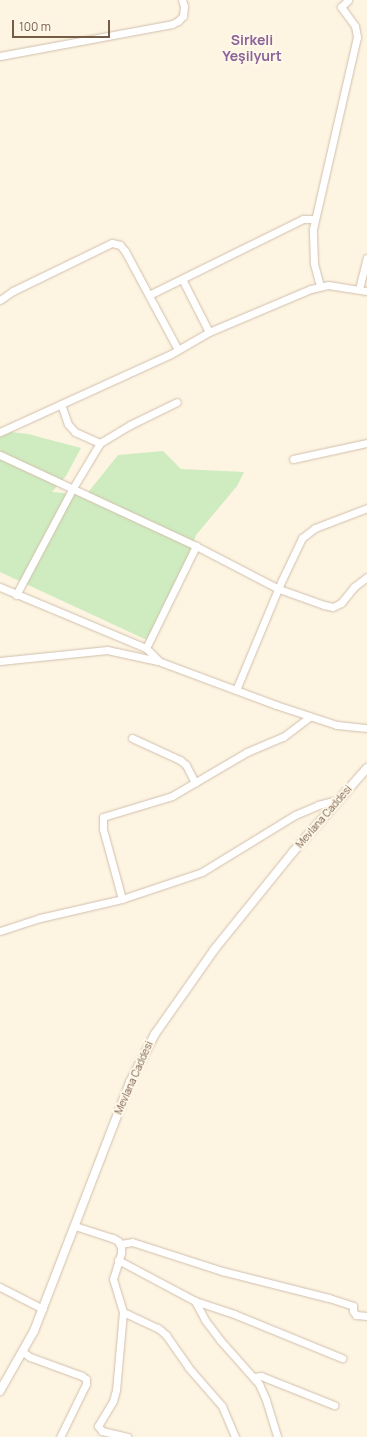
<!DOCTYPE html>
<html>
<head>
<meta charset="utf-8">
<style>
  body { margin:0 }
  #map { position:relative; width:367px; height:1437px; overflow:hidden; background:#fdf4e2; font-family:Manrope,sans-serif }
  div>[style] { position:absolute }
  .green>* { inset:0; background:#cfebc0 }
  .roads { filter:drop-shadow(0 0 1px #d1bfab) drop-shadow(0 0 1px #d1bfab) }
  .minor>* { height:7px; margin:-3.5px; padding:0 3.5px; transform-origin:3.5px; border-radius:3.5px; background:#fff }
  .tertiary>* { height:8px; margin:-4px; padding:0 4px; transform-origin:4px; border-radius:4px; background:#fff }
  span { translate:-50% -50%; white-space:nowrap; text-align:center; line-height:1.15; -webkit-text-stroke:4px #fff8e9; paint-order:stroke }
  .street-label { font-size:10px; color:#765b47 }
  .district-label { font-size:14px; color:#8b6399; font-weight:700 }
  .scale { position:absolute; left:12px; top:20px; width:98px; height:18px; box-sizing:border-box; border:2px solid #765b47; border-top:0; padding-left:5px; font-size:12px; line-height:14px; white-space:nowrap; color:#765b47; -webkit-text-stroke:3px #fff8e9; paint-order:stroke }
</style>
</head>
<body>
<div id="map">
  <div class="green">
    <div style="clip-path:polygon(11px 432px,28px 434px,81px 448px,66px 476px,52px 492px,86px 495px,118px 455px,163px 451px,181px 469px,244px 472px,237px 486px,196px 535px,178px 585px,149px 641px,0 572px,0 437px)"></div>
  </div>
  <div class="roads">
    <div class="minor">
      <div style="left:0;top:56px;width:175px;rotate:-10.5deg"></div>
      <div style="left:172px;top:24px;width:7px;rotate:-27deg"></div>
      <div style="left:178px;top:21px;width:7px;rotate:-45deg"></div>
      <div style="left:183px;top:16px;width:10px;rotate:-84deg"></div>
      <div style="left:184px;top:6px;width:6px;rotate:-108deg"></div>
      <div style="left:182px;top:279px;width:59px;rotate:63deg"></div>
      <div style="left:320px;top:286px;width:24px;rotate:-105deg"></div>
      <div style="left:314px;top:263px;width:34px;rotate:-92deg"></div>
      <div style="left:313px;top:229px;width:197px;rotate:-77.1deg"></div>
      <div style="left:357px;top:37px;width:11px;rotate:-100deg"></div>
      <div style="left:355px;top:26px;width:24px;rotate:-126deg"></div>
      <div style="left:341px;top:7px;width:10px;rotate:-45deg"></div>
      <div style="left:359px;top:289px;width:32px;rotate:-76deg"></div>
      <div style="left:149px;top:295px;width:172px;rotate:-26.3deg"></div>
      <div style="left:303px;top:219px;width:11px"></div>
      <div style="left:0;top:300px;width:16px;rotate:-35deg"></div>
      <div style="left:13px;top:291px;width:110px;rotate:-25.9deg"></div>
      <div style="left:112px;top:243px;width:8px;rotate:14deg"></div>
      <div style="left:120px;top:245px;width:8px;rotate:50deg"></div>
      <div style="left:125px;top:251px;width:112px;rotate:61.8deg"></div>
      <div style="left:61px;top:404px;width:21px;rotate:71deg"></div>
      <div style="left:68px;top:424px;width:11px;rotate:49deg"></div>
      <div style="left:75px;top:432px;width:27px;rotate:24deg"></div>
      <div style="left:0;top:432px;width:188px;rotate:-24.5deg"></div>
      <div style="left:171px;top:354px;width:44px;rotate:-30.1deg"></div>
      <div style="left:209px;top:332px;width:111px;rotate:-22.9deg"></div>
      <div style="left:311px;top:289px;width:17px;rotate:-13deg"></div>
      <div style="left:328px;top:285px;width:39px;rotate:9deg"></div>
      <div style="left:0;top:455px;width:216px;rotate:24.9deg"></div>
      <div style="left:196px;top:546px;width:93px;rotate:27.4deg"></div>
      <div style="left:279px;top:589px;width:48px;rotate:19.6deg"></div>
      <div style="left:324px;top:605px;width:9px;rotate:13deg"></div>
      <div style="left:333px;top:607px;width:9px;rotate:-27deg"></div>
      <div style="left:341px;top:603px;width:21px;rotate:-51deg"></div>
      <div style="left:354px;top:587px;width:16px;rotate:-38deg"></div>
      <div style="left:293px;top:459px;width:76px;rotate:-12.2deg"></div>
      <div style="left:0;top:587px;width:158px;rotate:22.7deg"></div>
      <div style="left:146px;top:648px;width:17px;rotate:45deg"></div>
      <div style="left:16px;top:595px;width:121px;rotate:-62deg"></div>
      <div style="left:73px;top:488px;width:52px;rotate:-59deg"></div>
      <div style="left:100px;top:443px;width:35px;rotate:-31deg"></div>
      <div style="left:130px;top:425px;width:52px;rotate:-26.1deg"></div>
      <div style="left:146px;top:648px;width:114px;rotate:-63.9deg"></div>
      <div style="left:0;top:661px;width:108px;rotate:-5.9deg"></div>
      <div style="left:107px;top:650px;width:52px;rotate:12.2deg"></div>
      <div style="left:158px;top:661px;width:126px;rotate:20.4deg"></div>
      <div style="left:276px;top:705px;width:64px;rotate:18.2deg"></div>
      <div style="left:337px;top:725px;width:30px;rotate:6deg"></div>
      <div style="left:236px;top:690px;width:117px;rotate:-67.4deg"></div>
      <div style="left:281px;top:582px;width:49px;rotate:-64.5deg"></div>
      <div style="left:302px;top:538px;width:16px;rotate:-38deg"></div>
      <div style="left:315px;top:528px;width:56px;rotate:-21deg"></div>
      <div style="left:132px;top:738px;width:53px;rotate:24.6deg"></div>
      <div style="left:180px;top:760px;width:8px;rotate:40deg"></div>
      <div style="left:186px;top:765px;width:20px;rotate:63deg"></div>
      <div style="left:122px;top:899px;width:73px;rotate:-105.2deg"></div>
      <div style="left:103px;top:829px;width:12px;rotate:-90deg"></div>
      <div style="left:103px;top:817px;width:72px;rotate:-16.9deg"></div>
      <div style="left:172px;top:796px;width:87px;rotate:-30.4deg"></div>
      <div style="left:247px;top:752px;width:39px;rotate:-23deg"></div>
      <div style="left:283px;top:737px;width:34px;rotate:-37deg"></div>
      <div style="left:0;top:931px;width:42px;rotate:-18deg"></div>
      <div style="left:40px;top:918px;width:84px;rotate:-13deg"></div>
      <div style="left:122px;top:899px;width:84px;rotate:-18.6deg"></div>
      <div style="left:202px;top:872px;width:109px;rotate:-31.5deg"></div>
      <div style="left:295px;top:815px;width:25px;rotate:-23deg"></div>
      <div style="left:318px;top:805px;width:20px;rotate:-15deg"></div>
      <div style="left:75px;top:1226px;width:40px;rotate:18deg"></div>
      <div style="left:113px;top:1238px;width:6px;rotate:31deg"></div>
      <div style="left:118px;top:1241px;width:7px;rotate:63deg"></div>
      <div style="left:121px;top:1247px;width:6px;rotate:90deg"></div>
      <div style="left:121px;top:1253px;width:27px;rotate:107deg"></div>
      <div style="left:113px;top:1279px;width:34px;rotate:73deg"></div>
      <div style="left:123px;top:1312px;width:78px;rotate:95.1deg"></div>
      <div style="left:116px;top:1390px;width:11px;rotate:105deg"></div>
      <div style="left:113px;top:1401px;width:29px;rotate:121deg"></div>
      <div style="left:98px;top:1426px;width:6px;rotate:51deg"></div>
      <div style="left:102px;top:1431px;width:26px;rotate:13deg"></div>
      <div style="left:120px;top:1244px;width:12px;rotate:-9deg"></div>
      <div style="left:132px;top:1242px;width:95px;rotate:17.9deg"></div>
      <div style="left:222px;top:1271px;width:110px;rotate:14.2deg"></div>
      <div style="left:329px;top:1298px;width:25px;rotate:18deg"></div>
      <div style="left:353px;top:1306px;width:5px;rotate:90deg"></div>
      <div style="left:353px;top:1311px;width:5px;rotate:53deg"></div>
      <div style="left:356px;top:1315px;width:11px;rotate:5deg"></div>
      <div style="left:118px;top:1260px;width:87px;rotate:28deg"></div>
      <div style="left:195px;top:1301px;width:41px;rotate:18.4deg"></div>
      <div style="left:234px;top:1314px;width:117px;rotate:22.2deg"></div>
      <div style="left:0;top:1287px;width:48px;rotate:27.1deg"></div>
      <div style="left:195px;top:1301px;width:21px;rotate:62deg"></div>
      <div style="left:205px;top:1320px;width:25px;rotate:53deg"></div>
      <div style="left:220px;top:1340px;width:59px;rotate:48.4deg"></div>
      <div style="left:259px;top:1384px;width:17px;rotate:66deg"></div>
      <div style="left:266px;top:1400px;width:39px;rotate:73deg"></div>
      <div style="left:123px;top:1312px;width:38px;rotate:25deg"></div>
      <div style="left:158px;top:1328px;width:11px;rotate:41deg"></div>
      <div style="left:166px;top:1335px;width:39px;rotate:55deg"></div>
      <div style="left:188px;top:1367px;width:52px;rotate:48.9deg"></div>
      <div style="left:222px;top:1406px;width:34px;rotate:67deg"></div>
      <div style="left:23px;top:1352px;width:9px;rotate:36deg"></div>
      <div style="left:30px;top:1357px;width:55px;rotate:20.1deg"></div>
      <div style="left:82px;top:1376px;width:5px;rotate:37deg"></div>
      <div style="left:86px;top:1379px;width:5px;rotate:90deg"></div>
      <div style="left:86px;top:1384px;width:59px;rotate:116.1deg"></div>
      <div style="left:254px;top:1377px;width:7px;rotate:-8deg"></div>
      <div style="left:261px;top:1376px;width:79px;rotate:21.7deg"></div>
    </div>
    <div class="tertiary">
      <div style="left:0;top:1391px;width:69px;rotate:-60.5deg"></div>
      <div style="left:34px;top:1331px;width:267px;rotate:-68.9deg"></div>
      <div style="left:130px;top:1082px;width:54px;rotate:-62.5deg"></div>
      <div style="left:155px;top:1034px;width:103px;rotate:-54.9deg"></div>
      <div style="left:214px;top:950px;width:126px;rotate:-51.1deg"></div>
      <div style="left:293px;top:852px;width:112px;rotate:-48.6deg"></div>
    </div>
  </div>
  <div class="street-label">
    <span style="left:324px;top:817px;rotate:-49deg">Mevlana Caddesi</span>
    <span style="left:134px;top:1078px;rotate:-66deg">Mevlana Caddesi</span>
  </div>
  <div class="district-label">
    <span style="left:252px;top:48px">Sirkeli<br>Yeşilyurt</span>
  </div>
  <div class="scale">100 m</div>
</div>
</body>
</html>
